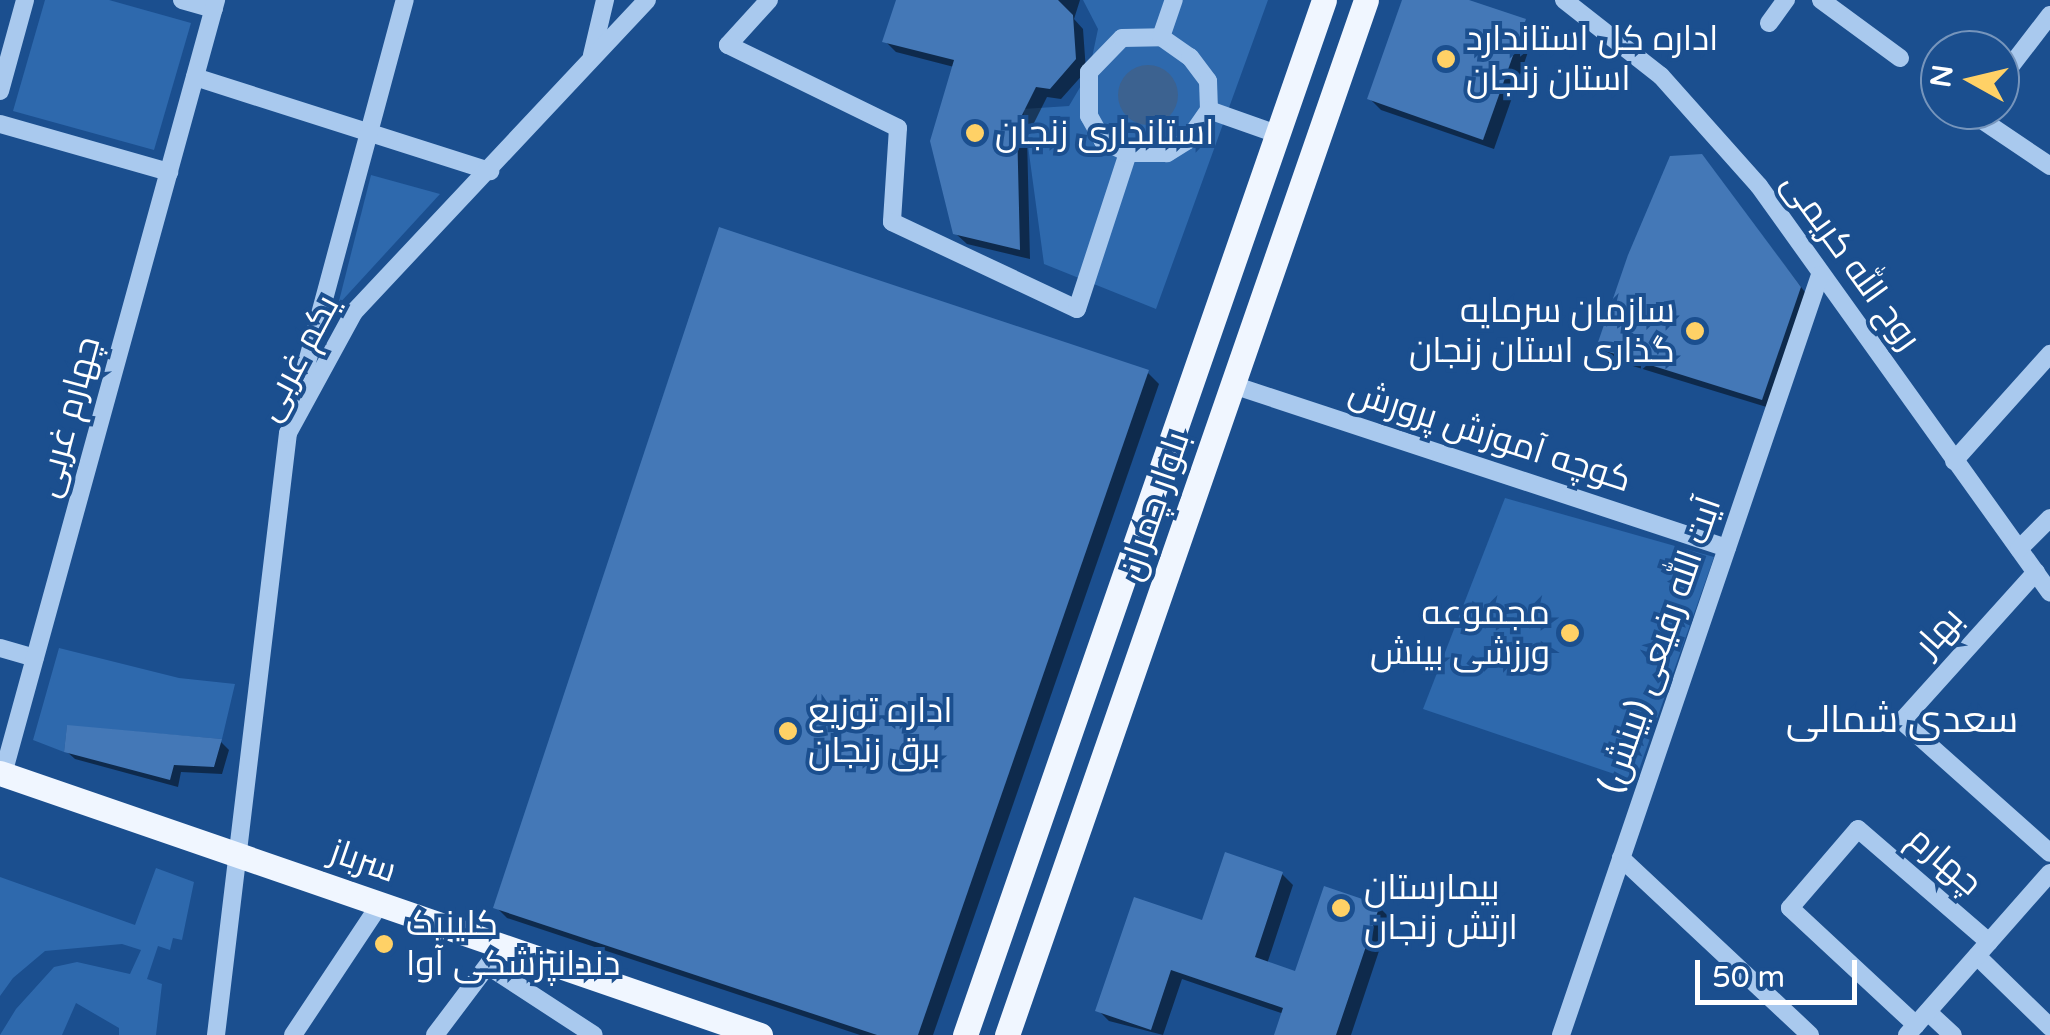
<!DOCTYPE html>
<html>
<head>
<meta charset="utf-8">
<style>
  body { margin:0 }
  #map { position:relative; width:2050px; height:1035px; overflow:hidden; background:#1b4f8f; font-family:"Varela Round",Cairo,sans-serif }
  div>[style] { position:absolute }
  .green>* { inset:0; background:#2e69ad }
  .water>* { inset:0; background:#3c6290 }
  .round { border-radius:50% }
  .shadow>* { inset:0; background:#0007 }
  .building>* { inset:0; background:#4478b7 }
  .minor>* { height:18px; margin:-9px; padding:0 9px; transform-origin:9px; border-radius:9px; background:#a9c9ee }
  .major>* { height:25px; margin:-12.5px; padding:0 12.5px; transform-origin:12.5px; border-radius:12.5px; background:#f0f6ff }
  .dots>* { width:28px; height:28px; translate:-50% -50%; box-sizing:border-box; border:5px solid #1b4f8f; border-radius:50% }
  span { translate:-50% -50%; white-space:nowrap; text-align:center; line-height:1.15; -webkit-text-stroke:8px #1b4f8f; paint-order:stroke }
  .poi-label { font-size:35px; color:#fff }
  .left { translate:0 -50%; text-align:left }
  .right { translate:-100% -50%; text-align:right }
  .street-label { font-size:35px; color:#fff }
  .neighbourhood-label { font-size:38px; color:#fff }
  .north { position:absolute; left:1920px; top:30px; width:100px; height:100px; box-sizing:border-box; background:#1b4f8f; border:2px solid #7695bc; border-radius:50%; rotate:278deg; font-size:28px; font-weight:700; line-height:40px; text-align:center; color:#fff }
  .north::after { content:''; display:block; margin:auto; width:35px; height:45px; background:#ffd166; clip-path:polygon(50% 0,100% 100%,50% 72%,0 100%) }
  .scale { position:absolute; left:1695px; top:960px; width:162px; height:45px; box-sizing:border-box; border:5px solid #fff; border-top:0; padding-left:12px; font-size:30px; line-height:35px; white-space:nowrap; color:#fff; -webkit-text-stroke:8px #1b4f8f; paint-order:stroke }
</style>
</head>
<body>
<div id="map">
  <div class="green">
    <div style="clip-path:polygon(45px 0,109px 0,191px 23px,154px 150px,13px 111px)"></div>
    <div style="clip-path:polygon(1083px 0,1268px 0,1156px 309px,1044px 264px,1023px 109px,1069px 106px,1089px 72px,1098px 29px)"></div>
    <div style="clip-path:polygon(371px 175px,440px 194px,338px 305px)"></div>
    <div style="clip-path:polygon(1505px 498px,1714px 557px,1635px 781px,1423px 709px)"></div>
    <div style="clip-path:polygon(59px 648px,179px 678px,235px 684px,222px 739px,67px 726px,64px 752px,33px 740px)"></div>
    <div style="clip-path:polygon(156px 868px,194px 882px,182px 940px,173px 938px,170px 950px,158px 946px,147px 979px,162px 984px,156px 1035px,119px 1035px,119px 1028px,76px 1003px,62px 1035px,0 1035px,16px 1009px,54px 967px,77px 962px,130px 974px,141px 950px,122px 944px,45px 951px,13px 978px,0 996px,0 877px,135px 925px)"></div>
  </div>
  <div class="water">
    <div class="round" style="left:1118px;top:65px;width:60px;height:60px"></div>
  </div>
  <div class="shadow">
    <div style="clip-path:polygon(899px 0,1080px 0,1074px 19px,1083px 29px,1086px 71px,1061px 99px,1047px 97px,1027px 137px,1030px 259px,967px 244px,955px 233px,954px 67px,896px 52px,885px 41px)"></div>
    <div style="clip-path:polygon(1405px 0,1461px 0,1524px 21px,1535px 32px,1494px 149px,1381px 110px,1370px 99px)"></div>
    <div style="clip-path:polygon(1701px 156px,1811px 300px,1773px 409px,1610px 359px,1599px 348px)"></div>
    <div style="clip-path:polygon(1148px 373px,1159px 384px,933px 1035px,860px 1035px,507px 918px,496px 907px)"></div>
    <div style="clip-path:polygon(221px 742px,229px 750px,222px 774px,181px 772px,178px 787px,75px 759px,66px 751px)"></div>
    <div style="clip-path:polygon(1282px 874px,1293px 885px,1267px 964px,1297px 974px,1379px 907px,1390px 918px,1351px 1035px,1277px 1035px,1284px 1014px,1182px 979px,1163px 1035px,1109px 1021px,1098px 1010px,1204px 923px)"></div>
  </div>
  <div class="building">
    <div style="clip-path:polygon(896px 0,1058px 0,1073px 15px,1076px 59px,1050px 89px,1036px 87px,1017px 125px,1020px 250px,953px 234px,930px 141px,954px 60px,882px 42px)"></div>
    <div style="clip-path:polygon(1402px 0,1469px 0,1526px 19px,1483px 140px,1367px 99px)"></div>
    <div style="clip-path:polygon(1702px 154px,1801px 287px,1762px 400px,1596px 348px,1628px 255px,1670px 156px)"></div>
    <div style="clip-path:polygon(719px 227px,1149px 370px,918px 1035px,877px 1035px,493px 908px)"></div>
    <div style="clip-path:polygon(67px 725px,222px 739px,214px 767px,174px 765px,170px 780px,64px 752px)"></div>
    <div style="clip-path:polygon(1225px 852px,1283px 872px,1255px 957px,1295px 971px,1324px 886px,1380px 905px,1336px 1035px,1274px 1035px,1283px 1008px,1171px 970px,1151px 1030px,1095px 1011px,1134px 897px,1202px 920px)"></div>
  </div>
  <div class="minor">
    <div style="left:182px;top:0;width:33px;rotate:16deg"></div>
    <div style="left:769px;top:0;width:61px;rotate:132.3deg"></div>
    <div style="left:728px;top:45px;width:189px;rotate:26deg"></div>
    <div style="left:898px;top:128px;width:94px;rotate:93.7deg"></div>
    <div style="left:892px;top:222px;width:204px;rotate:25.2deg"></div>
    <div style="left:1077px;top:309px;width:164px;rotate:-71.9deg"></div>
    <div style="left:1564px;top:0;width:123px;rotate:38.1deg"></div>
    <div style="left:1661px;top:76px;width:147px;rotate:48.3deg"></div>
    <div style="left:1759px;top:186px;width:500px;rotate:54.4deg"></div>
    <div style="left:1821px;top:0;width:98px;rotate:36.3deg"></div>
    <div style="left:1769px;top:23px;width:29px;rotate:-54deg"></div>
    <div style="left:1161px;top:37px;width:35px;rotate:35deg"></div>
    <div style="left:1190px;top:57px;width:30px;rotate:53deg"></div>
    <div style="left:1208px;top:81px;width:29px;rotate:88deg"></div>
    <div style="left:1209px;top:110px;width:37px;rotate:125deg"></div>
    <div style="left:1188px;top:140px;width:25px;rotate:148deg"></div>
    <div style="left:1167px;top:153px;width:39px;rotate:180deg"></div>
    <div style="left:1128px;top:153px;width:28px;rotate:-154deg"></div>
    <div style="left:1103px;top:141px;width:29px;rotate:-119deg"></div>
    <div style="left:1089px;top:116px;width:44px;rotate:-90deg"></div>
    <div style="left:1089px;top:72px;width:47px;rotate:-45.9deg"></div>
    <div style="left:1122px;top:38px;width:39px;rotate:-1deg"></div>
    <div style="left:1161px;top:37px;width:39px;rotate:-71deg"></div>
    <div style="left:592px;top:55px;width:57px;rotate:-76.7deg"></div>
    <div style="left:195px;top:77px;width:310px;rotate:17.7deg"></div>
    <div style="left:2000px;top:80px;width:82px;rotate:-52.4deg"></div>
    <div style="left:0;top:91px;width:94px;rotate:-74.6deg"></div>
    <div style="left:1209px;top:110px;width:72px;rotate:19.4deg"></div>
    <div style="left:1977px;top:110px;width:6px;rotate:135deg"></div>
    <div style="left:1973px;top:114px;width:93px;rotate:34deg"></div>
    <div style="left:0;top:124px;width:176px;rotate:15.9deg"></div>
    <div style="left:1233px;top:385px;width:520px;rotate:18.26deg"></div>
    <div style="left:296px;top:403px;width:417px;rotate:-74.9deg"></div>
    <div style="left:1954px;top:461px;width:144px;rotate:-48.1deg"></div>
    <div style="left:2019px;top:549px;width:44px;rotate:-45deg"></div>
    <div style="left:2036px;top:572px;width:200px;rotate:132deg"></div>
    <div style="left:1902px;top:721px;width:198px;rotate:41.7deg"></div>
    <div style="left:0;top:648px;width:36px;rotate:16deg"></div>
    <div style="left:3px;top:774px;width:803px;rotate:-74.61deg"></div>
    <div style="left:1621px;top:858px;width:259px;rotate:43.1deg"></div>
    <div style="left:1977px;top:956px;width:102px;rotate:44.2deg"></div>
    <div style="left:488px;top:966px;width:126px;rotate:33.1deg"></div>
    <div style="left:1928px;top:1012px;width:34px;rotate:43deg"></div>
    <div style="left:1916px;top:1025px;width:172px;rotate:-137.1deg"></div>
    <div style="left:1790px;top:908px;width:104px;rotate:-49.3deg"></div>
    <div style="left:1858px;top:829px;width:173px;rotate:40.8deg"></div>
    <div style="left:216px;top:1035px;width:606px;rotate:-83.18deg"></div>
    <div style="left:288px;top:433px;width:138px;rotate:-61.4deg"></div>
    <div style="left:354px;top:312px;width:428px;rotate:-46.8deg"></div>
    <div style="left:293px;top:1035px;width:157px;rotate:-56.4deg"></div>
    <div style="left:435px;top:1035px;width:96px;rotate:-53deg"></div>
    <div style="left:1561px;top:1035px;width:803px;rotate:-71.18deg"></div>
    <div style="left:1907px;top:1035px;width:216px;rotate:-48.6deg"></div>
  </div>
  <div class="major">
    <div style="left:0;top:773px;width:804px;rotate:19.02deg"></div>
    <div style="left:965px;top:1035px;width:1095px;rotate:-70.87deg"></div>
    <div style="left:1007px;top:1035px;width:1095px;rotate:-70.87deg"></div>
  </div>
  <div class="dots">
    <div style="left:1446px;top:59px;background:#ffd166"></div>
    <div style="left:975px;top:133px;background:#ffd166"></div>
    <div style="left:1695px;top:331px;background:#ffd166"></div>
    <div style="left:1570px;top:633px;background:#ffd166"></div>
    <div style="left:788px;top:731px;background:#ffd166"></div>
    <div style="left:1341px;top:908px;background:#ffd166"></div>
    <div style="left:384px;top:944px;background:#ffd166"></div>
  </div>
  <div class="poi-label">
    <span class="left" style="left:1466px;top:59px">اداره کل استاندارد<br>استان زنجان</span>
    <span class="left" style="left:995px;top:133px">استانداری زنجان</span>
    <span class="right" style="left:1675px;top:331px">سازمان سرمایه<br>گذاری استان زنجان</span>
    <span class="right" style="left:1550px;top:633px">مجموعه<br>ورزشی بینش</span>
    <span class="left" style="left:808px;top:731px">اداره توزیع<br>برق زنجان</span>
    <span class="left" style="left:1364px;top:908px">بیمارستان<br>ارتش زنجان</span>
    <span class="left" style="left:406px;top:944px">کلینیک<br>دندانپزشکی آوا</span>
  </div>
  <div class="street-label">
    <span style="left:1851px;top:261px;rotate:54deg">روح الله کریمی</span>
    <span style="left:298px;top:358px;rotate:-62deg">یکم غربی</span>
    <span style="left:68px;top:417px;rotate:-75deg">چهارم غربی</span>
    <span style="left:1490px;top:436px;rotate:18deg">کوچه آموزش پرورش</span>
    <span style="left:1154px;top:506px;rotate:-71deg">بلوار چمران</span>
    <span style="left:1939px;top:632px;rotate:-48deg">بهار</span>
    <span style="left:1660px;top:645px;rotate:-71deg">آیت الله رفیعی (بینش)</span>
    <span style="left:363px;top:861px;rotate:19deg">سرباز</span>
    <span style="left:1945px;top:861px;rotate:41deg">چهارم</span>
  </div>
  <div class="neighbourhood-label">
    <span style="left:1902px;top:721px">سعدی شمالی</span>
  </div>
  <div class="north">N</div>
  <div class="scale">50 m</div>
</div>
</body>
</html>
